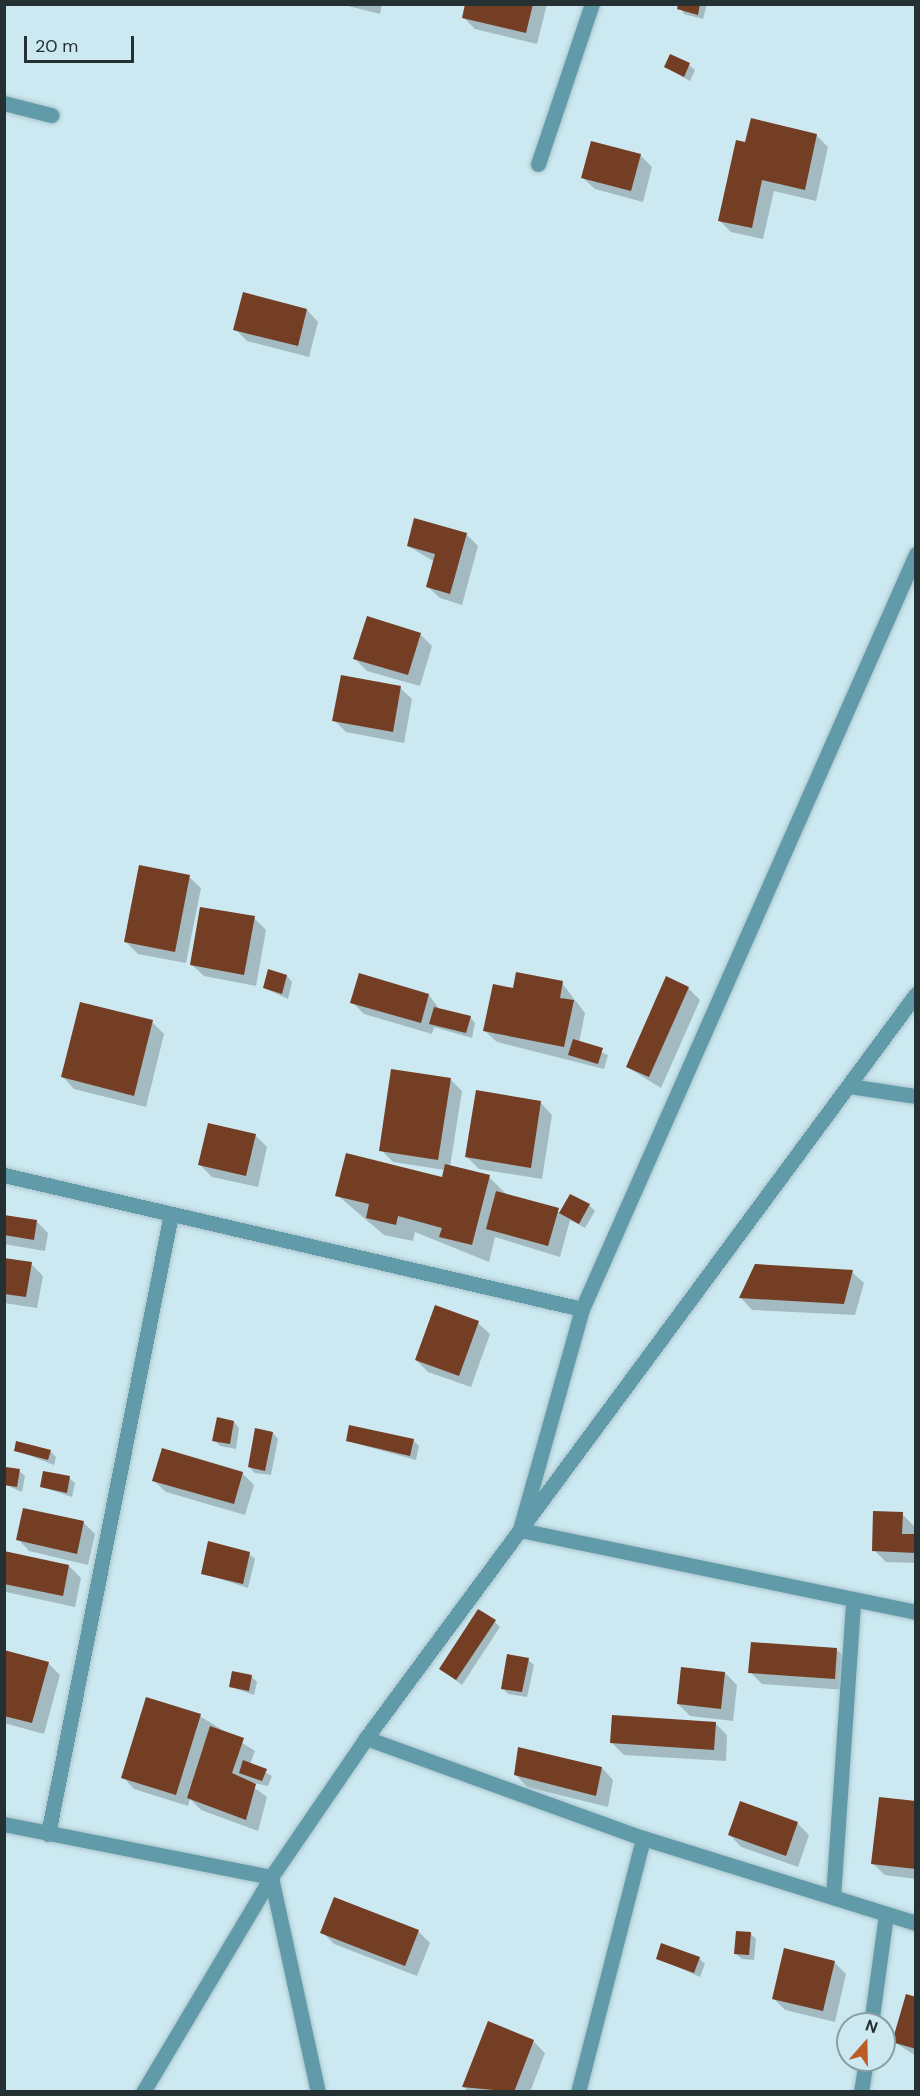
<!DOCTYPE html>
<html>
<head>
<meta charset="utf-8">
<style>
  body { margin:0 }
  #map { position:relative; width:920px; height:2096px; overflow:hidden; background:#cce9f1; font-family:"DM Sans",sans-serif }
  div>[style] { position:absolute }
  .shadow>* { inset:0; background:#0003 }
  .building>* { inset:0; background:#743e25 }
  .roads { filter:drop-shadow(0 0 2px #abc4cb) drop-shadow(0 0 2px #abc4cb) }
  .minor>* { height:15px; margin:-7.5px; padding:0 7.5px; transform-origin:7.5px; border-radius:7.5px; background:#619baa }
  span { translate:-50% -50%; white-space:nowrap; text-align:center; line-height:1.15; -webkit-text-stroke:6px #cce9f1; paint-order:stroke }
  .frame { position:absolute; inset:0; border:6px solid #253033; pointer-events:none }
  .north { position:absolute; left:836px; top:2012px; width:60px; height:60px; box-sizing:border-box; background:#cce9f1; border:2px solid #899fa5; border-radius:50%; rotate:20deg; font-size:16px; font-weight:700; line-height:24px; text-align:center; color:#253033 }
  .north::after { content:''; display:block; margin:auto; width:21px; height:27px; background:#be5a24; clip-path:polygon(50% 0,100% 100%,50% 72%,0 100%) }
  .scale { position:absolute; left:24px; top:36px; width:110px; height:27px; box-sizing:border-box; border:3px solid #253033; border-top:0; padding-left:8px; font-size:18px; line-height:21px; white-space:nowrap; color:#253033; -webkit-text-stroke:4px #cce9f1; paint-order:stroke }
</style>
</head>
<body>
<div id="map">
  <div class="shadow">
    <div style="clip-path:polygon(340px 4px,382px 4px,380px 14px)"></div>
    <div style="clip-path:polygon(466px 4px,547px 4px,537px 44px,475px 29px,463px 17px)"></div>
    <div style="clip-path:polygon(679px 4px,707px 4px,703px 19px,684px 14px)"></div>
    <div style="clip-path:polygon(689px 65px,695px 70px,690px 81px,665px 67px)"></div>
    <div style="clip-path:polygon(816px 135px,828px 147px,816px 201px,774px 191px,763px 239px,731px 232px,719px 220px,746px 144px)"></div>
    <div style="clip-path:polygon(640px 155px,652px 167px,643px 202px,595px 189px,583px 178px)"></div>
    <div style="clip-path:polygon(307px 310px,318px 322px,309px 357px,247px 341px,235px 329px)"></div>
    <div style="clip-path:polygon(466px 534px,478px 546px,462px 605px,440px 598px,428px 587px,435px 562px,408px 546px)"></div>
    <div style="clip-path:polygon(420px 634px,432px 646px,420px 686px,367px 671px,355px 659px)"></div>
    <div style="clip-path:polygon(400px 688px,412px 699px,404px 743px,346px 732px,334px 720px)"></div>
    <div style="clip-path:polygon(189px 877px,201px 888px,186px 963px,138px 954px,126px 942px)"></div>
    <div style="clip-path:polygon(254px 918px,266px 930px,256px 986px,204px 976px,192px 965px)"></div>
    <div style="clip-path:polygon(287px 976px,292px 982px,288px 999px,264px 988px)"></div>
    <div style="clip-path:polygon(562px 983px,585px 1013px,579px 1043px,608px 1055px,604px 1069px,497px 1042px,485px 1031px)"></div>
    <div style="clip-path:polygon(688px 988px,700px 1000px,661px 1088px,627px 1067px)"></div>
    <div style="clip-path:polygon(429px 995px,440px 1010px,470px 1017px,475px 1023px,472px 1038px,434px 1027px,432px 1034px,364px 1014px,352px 1002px)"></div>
    <div style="clip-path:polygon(152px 1022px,164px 1034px,146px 1107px,74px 1089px,63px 1077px)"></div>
    <div style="clip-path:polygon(450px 1079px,462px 1091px,450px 1167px,489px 1177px,506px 1194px,561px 1213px,589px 1205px,595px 1211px,585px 1228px,570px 1220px,560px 1257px,495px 1237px,489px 1262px,415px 1232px,413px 1241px,384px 1235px,337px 1195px,444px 1179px,445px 1170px,393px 1162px,381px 1150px)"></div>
    <div style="clip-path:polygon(541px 1103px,552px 1115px,542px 1179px,479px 1169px,467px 1157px)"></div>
    <div style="clip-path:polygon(255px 1135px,267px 1147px,258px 1187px,212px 1177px,200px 1165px)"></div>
    <div style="clip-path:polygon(4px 1216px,36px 1221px,48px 1233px,45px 1251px,4px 1244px)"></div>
    <div style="clip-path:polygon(4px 1259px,31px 1264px,43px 1276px,37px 1308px,4px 1303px)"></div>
    <div style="clip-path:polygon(852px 1272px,864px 1283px,855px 1315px,752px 1310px,741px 1298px)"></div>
    <div style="clip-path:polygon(478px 1323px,490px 1334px,471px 1387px,428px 1372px,416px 1360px)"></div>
    <div style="clip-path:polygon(234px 1422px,239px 1428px,236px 1449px,220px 1446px,214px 1440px)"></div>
    <div style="clip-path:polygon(273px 1433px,278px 1439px,271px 1475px,255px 1473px,249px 1467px)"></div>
    <div style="clip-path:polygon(413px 1440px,419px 1446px,416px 1460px,347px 1441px)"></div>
    <div style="clip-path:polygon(15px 1450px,50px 1451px,56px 1457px,54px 1465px)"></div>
    <div style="clip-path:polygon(19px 1471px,25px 1476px,22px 1492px,4px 1484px)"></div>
    <div style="clip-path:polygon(242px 1473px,254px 1485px,245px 1515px,166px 1492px,154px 1481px)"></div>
    <div style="clip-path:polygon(69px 1478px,75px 1483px,72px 1497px,42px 1487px)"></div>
    <div style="clip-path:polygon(902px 1514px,914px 1526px,916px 1563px,886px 1562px,874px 1550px)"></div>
    <div style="clip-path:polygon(83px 1522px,95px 1534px,88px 1565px,29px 1551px,18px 1539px)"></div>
    <div style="clip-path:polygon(4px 1553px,69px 1566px,81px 1578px,75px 1607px,6px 1592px)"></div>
    <div style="clip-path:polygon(249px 1554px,255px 1559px,248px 1588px,202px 1573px)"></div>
    <div style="clip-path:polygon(495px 1622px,500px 1627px,462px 1685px,441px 1669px)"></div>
    <div style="clip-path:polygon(836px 1649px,848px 1661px,846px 1690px,762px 1684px,750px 1672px)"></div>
    <div style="clip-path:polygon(4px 1651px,48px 1663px,60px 1675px,44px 1734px,4px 1723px)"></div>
    <div style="clip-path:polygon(528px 1660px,534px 1665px,527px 1697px,508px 1694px,502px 1688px)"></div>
    <div style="clip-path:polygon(725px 1673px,737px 1685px,733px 1721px,690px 1716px,678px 1704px)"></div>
    <div style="clip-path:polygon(251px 1676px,257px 1682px,254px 1695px,231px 1687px)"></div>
    <div style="clip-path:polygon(147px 1699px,200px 1716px,255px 1751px,250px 1764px,272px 1776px,268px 1786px,245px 1781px,267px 1797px,258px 1831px,201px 1810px,190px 1799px,188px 1806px,134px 1789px,123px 1777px)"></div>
    <div style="clip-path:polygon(715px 1723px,727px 1735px,726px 1761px,624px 1755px,612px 1743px)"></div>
    <div style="clip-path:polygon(602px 1768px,613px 1780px,608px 1807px,527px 1787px,516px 1775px)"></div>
    <div style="clip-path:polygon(916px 1803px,916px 1879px,885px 1875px,873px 1864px)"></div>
    <div style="clip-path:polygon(797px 1823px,809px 1835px,798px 1867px,741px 1847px,730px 1835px)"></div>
    <div style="clip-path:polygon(418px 1931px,430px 1943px,417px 1976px,334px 1944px,322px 1932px)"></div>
    <div style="clip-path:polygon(750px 1933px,756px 1939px,754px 1960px,742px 1959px,736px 1954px)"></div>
    <div style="clip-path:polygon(657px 1958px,699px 1958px,705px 1964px,700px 1977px)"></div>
    <div style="clip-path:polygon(834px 1962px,846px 1974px,835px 2022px,785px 2010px,773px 1998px)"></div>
    <div style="clip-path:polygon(916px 1999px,916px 2056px,894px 2042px)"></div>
    <div style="clip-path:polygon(533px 2041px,545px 2053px,530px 2092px,469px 2092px,464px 2087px)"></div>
  </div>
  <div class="building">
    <div style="clip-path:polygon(465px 4px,533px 4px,526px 33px,462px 18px)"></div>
    <div style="clip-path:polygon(678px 4px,700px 4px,698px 15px,677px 9px)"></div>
    <div style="clip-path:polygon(670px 54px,690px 63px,684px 77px,664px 67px)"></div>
    <div style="clip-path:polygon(751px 118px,817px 134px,805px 190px,762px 180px,752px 228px,718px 221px,736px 140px,745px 142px)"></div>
    <div style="clip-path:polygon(591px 141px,641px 154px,631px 191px,581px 178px)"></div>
    <div style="clip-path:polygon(243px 292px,307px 309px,298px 346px,233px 330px)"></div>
    <div style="clip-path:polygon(414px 518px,467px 533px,450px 594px,426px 587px,435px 554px,407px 546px)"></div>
    <div style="clip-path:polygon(367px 616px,421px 633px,408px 675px,353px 659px)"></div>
    <div style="clip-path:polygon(341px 675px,401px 686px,393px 732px,332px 721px)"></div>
    <div style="clip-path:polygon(139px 865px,190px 875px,175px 952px,124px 942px)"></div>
    <div style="clip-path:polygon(200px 907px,255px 916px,244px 975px,190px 965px)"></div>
    <div style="clip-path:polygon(268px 969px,287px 975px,282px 994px,263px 988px)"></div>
    <div style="clip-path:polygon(516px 972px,563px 981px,560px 998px,574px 1000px,564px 1047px,483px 1031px,493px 984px,513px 988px)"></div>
    <div style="clip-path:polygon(359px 973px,429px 994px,421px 1023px,350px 1003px)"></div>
    <div style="clip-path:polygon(666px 976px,689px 987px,649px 1077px,626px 1067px)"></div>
    <div style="clip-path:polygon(80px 1002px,153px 1020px,134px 1096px,61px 1077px)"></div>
    <div style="clip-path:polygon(434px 1007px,471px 1016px,466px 1033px,429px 1024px)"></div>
    <div style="clip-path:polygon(573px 1039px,603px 1048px,598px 1064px,568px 1055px)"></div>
    <div style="clip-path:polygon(391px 1069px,451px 1078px,438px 1160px,379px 1151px)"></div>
    <div style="clip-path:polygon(476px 1090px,541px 1101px,531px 1168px,465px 1157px)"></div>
    <div style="clip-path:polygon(208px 1123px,256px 1134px,246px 1176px,198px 1165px)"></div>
    <div style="clip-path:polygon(346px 1153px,442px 1177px,445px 1164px,490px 1175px,472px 1245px,439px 1237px,442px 1228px,398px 1216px,396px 1225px,366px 1218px,369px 1204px,335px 1196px)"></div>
    <div style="clip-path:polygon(496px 1191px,559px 1208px,548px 1246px,486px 1229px)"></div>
    <div style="clip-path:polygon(570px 1194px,590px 1204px,579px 1224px,559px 1213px)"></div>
    <div style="clip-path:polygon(4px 1215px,37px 1220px,34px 1240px,4px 1235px)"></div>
    <div style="clip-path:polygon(4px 1258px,32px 1262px,26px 1297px,4px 1294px)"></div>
    <div style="clip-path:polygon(755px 1264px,853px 1270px,844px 1304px,739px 1298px)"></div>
    <div style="clip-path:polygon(435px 1305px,479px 1321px,459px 1376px,415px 1360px)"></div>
    <div style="clip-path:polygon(217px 1417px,234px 1421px,230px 1444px,212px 1441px)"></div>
    <div style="clip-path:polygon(349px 1425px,414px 1439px,410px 1456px,346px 1441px)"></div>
    <div style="clip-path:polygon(255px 1428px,273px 1432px,265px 1471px,248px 1467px)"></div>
    <div style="clip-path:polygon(16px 1441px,51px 1450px,48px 1460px,14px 1451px)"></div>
    <div style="clip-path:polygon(162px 1448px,243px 1472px,234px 1504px,152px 1481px)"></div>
    <div style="clip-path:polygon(6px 1467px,20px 1469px,17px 1487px,4px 1485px)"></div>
    <div style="clip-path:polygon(43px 1471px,70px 1476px,67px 1493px,40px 1487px)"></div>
    <div style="clip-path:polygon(23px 1508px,84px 1521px,77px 1554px,16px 1540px)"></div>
    <div style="clip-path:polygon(873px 1511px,903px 1512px,902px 1534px,916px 1534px,916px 1553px,872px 1551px)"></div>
    <div style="clip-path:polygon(208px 1541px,250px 1552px,243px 1584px,201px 1574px)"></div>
    <div style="clip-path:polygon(4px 1551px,69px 1565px,63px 1596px,4px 1584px)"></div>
    <div style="clip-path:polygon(478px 1609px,496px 1620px,456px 1680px,439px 1669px)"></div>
    <div style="clip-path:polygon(751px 1642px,837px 1648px,835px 1679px,748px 1673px)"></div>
    <div style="clip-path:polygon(4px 1650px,49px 1662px,32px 1723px,4px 1716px)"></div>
    <div style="clip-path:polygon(507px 1654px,529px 1658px,522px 1692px,501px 1689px)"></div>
    <div style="clip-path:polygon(681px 1667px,725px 1672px,721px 1709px,677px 1704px)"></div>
    <div style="clip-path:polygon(232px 1671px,252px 1675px,249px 1691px,229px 1687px)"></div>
    <div style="clip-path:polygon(146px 1697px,201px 1714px,176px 1795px,121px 1778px)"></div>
    <div style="clip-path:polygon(612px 1715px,716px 1722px,714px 1750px,610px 1743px)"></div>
    <div style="clip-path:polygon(210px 1726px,244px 1738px,232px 1773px,256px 1784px,246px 1820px,187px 1798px)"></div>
    <div style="clip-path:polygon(518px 1747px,602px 1767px,596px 1796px,514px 1775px)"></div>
    <div style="clip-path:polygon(243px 1760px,267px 1769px,262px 1781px,239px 1773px)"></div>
    <div style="clip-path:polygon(879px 1797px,916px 1801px,916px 1869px,871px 1864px)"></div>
    <div style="clip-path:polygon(740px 1801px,798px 1822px,786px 1856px,728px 1835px)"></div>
    <div style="clip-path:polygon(334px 1897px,419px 1930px,405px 1966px,320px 1933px)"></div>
    <div style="clip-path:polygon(736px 1931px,751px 1932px,749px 1955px,734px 1954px)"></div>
    <div style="clip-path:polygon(661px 1943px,700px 1957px,694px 1973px,656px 1959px)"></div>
    <div style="clip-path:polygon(784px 1948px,835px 1961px,823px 2011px,772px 1999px)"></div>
    <div style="clip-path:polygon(906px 1994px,916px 1997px,916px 2049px,892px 2042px)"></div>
    <div style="clip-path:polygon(488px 2021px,534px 2040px,514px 2092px,462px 2087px)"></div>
  </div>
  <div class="roads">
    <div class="minor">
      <div style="left:4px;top:103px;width:49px;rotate:14.3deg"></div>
      <div style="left:538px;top:164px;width:169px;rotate:-71.4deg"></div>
      <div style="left:916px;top:554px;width:826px;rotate:113.86deg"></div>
      <div style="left:582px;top:1309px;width:230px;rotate:105.7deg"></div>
      <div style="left:520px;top:1530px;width:404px;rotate:11.7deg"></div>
      <div style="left:849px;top:1086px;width:68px;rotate:8.5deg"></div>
      <div style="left:4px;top:1175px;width:593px;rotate:13.05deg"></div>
      <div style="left:366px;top:1738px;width:294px;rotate:19.9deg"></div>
      <div style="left:643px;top:1838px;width:286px;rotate:17.3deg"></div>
      <div style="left:4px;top:1824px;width:272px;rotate:11.2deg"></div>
      <div style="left:271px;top:1877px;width:220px;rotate:77.7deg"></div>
      <div style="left:48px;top:1834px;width:632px;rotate:-78.78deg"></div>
      <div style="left:833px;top:1897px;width:298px;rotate:-86.1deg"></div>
      <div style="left:871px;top:2024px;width:111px;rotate:-82.2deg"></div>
      <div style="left:143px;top:2092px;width:250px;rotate:-59.2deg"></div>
      <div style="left:271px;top:1877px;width:168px;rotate:-55.6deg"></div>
      <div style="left:366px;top:1738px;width:925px;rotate:-53.53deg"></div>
      <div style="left:578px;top:2092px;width:262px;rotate:-75.6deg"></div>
      <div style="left:861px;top:2092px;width:32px;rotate:-81deg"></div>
    </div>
  </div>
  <div class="frame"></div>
  <div class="north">N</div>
  <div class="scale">20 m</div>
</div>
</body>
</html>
